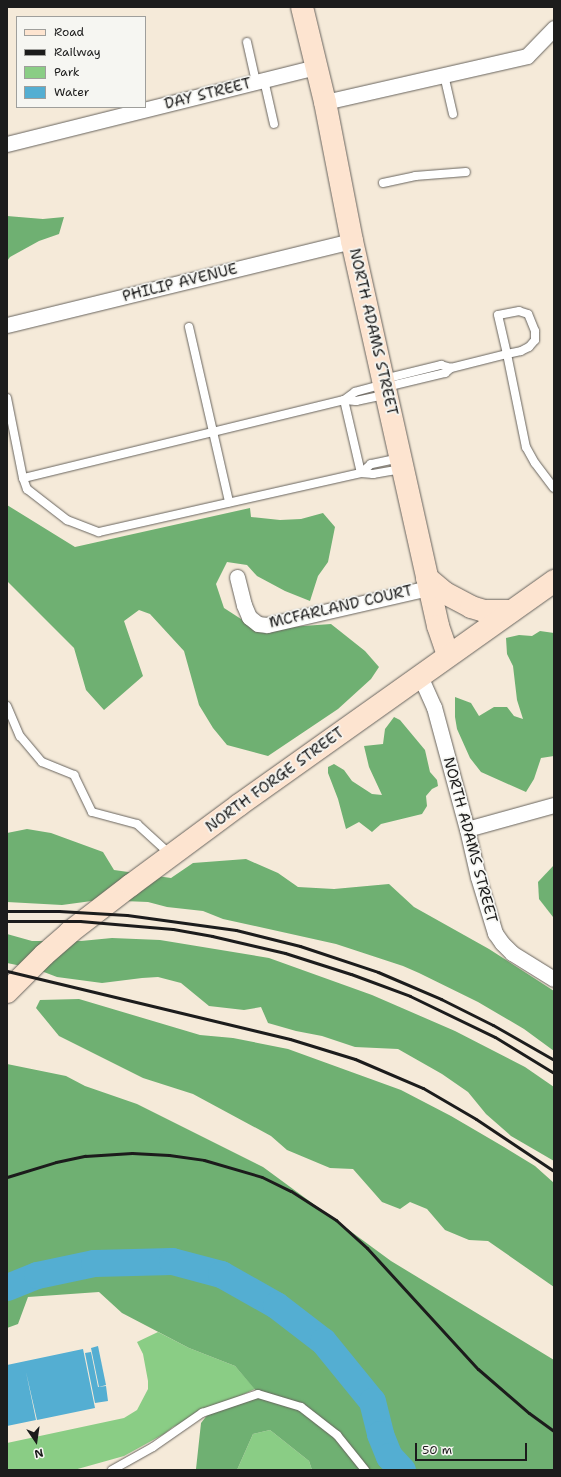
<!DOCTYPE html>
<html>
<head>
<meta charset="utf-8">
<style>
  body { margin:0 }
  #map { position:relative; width:561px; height:1477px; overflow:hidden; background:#f5ead9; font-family:"Shantell Sans",sans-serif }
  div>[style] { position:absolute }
  .green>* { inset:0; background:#8acd85 }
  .forest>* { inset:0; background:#6fb072 }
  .water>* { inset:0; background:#54aed2 }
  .river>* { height:27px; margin:-13.5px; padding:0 13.5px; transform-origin:13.5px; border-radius:13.5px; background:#54aed2 }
  .roads { filter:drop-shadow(0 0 1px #68645e) drop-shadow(0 0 1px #68645e) }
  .lane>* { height:8px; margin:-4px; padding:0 4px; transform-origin:4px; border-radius:4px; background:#fff }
  .street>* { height:15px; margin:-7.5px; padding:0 7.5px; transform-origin:7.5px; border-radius:7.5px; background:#fff }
  .secondary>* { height:22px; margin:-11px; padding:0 11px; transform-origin:11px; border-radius:11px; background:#fde4d0 }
  .rail>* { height:3px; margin:-1.5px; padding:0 1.5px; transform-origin:1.5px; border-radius:1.5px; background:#1c1c1c }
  span { translate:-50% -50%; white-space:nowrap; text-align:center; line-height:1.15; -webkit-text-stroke:3.5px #f6f6f2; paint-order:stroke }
  .street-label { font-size:15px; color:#1c1c1c }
  .frame { position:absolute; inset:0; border:8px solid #1c1c1c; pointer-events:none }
  .legend { position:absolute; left:16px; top:16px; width:130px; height:92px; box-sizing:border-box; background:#f6f6f2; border:1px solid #9f9f9c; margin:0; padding:5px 7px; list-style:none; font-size:12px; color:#1c1c1c }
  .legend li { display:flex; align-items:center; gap:8px; height:20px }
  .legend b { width:20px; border:1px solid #9f9f9c }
  .north { position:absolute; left:16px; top:1421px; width:40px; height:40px; -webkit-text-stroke:3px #f6f6f2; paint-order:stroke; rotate:167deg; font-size:11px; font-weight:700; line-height:16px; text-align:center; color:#1c1c1c }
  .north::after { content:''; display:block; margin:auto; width:14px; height:18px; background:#1c1c1c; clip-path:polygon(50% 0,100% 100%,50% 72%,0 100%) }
  .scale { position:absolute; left:415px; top:1443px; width:112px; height:18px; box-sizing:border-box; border:2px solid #1c1c1c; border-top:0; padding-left:5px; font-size:12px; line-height:14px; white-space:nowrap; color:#1c1c1c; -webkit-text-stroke:3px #f6f6f2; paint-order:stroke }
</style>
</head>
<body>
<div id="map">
  <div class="green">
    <div style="clip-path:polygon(158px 1332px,189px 1348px,235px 1366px,255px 1389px,173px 1427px,164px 1434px,124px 1456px,74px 1470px,7px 1470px,7px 1443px,124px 1418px,137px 1410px,148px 1389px,148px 1381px,143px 1354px,137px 1342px)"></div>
    <div style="clip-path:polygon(270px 1430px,309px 1461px,312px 1470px,237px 1470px,253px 1434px)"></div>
  </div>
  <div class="forest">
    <div style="clip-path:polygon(7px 216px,43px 219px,64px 217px,59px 234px,39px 241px,10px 257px,7px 261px)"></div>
    <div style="clip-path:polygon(7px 505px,75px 547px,250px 508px,251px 517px,280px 520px,301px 519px,323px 513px,335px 527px,328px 562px,318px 576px,310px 601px,285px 591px,257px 576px,247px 565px,227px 562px,216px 584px,224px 608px,241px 619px,262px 629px,331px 624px,365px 651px,379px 667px,371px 679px,338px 709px,268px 756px,227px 745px,213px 728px,199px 705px,184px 651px,150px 614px,139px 610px,124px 621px,143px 676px,104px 710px,86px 690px,74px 648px,7px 581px)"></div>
    <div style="clip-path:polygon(540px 631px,554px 633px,554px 756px,541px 758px,534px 779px,526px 792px,481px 772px,470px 758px,457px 729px,455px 717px,455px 697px,471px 703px,479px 716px,494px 707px,507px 707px,514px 716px,523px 719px,517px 700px,513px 666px,507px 654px,506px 638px,519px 635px,532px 636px)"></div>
    <div style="clip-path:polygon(394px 717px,400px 720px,425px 750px,430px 772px,437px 780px,438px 786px,432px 789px,426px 796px,427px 806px,422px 814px,381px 824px,372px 832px,359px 822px,346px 829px,338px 799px,328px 773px,328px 767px,334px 764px,344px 770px,352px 781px,372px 794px,382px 795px,369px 767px,364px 746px,383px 744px,385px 729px)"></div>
    <div style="clip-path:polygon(27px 829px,51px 833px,103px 852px,114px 870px,171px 878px,193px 863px,246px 859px,278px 873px,298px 887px,334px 889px,389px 884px,414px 907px,489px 949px,554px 991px,554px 1051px,524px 1029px,478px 1002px,419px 973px,403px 966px,336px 944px,223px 919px,203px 911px,167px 907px,148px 902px,99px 900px,62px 905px,7px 902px,7px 833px)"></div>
    <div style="clip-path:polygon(554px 865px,554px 916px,553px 917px,539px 899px,538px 882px)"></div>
    <div style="clip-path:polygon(7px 934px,32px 941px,81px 941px,112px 938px,160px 940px,269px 958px,372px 995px,455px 1031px,525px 1067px,554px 1087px,554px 1161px,511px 1136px,486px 1114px,468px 1092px,442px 1074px,398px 1049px,355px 1047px,322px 1036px,296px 1031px,268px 1023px,261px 1007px,244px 1010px,209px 1006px,181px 983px,158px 977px,142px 978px,102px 983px,57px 977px,36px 969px,7px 963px)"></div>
    <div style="clip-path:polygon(79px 999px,200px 1035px,233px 1038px,288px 1049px,401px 1090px,451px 1116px,504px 1147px,535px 1166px,554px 1183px,554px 1287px,488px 1241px,469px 1240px,445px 1230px,427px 1209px,410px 1202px,400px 1209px,382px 1202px,353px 1169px,330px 1168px,287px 1150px,271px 1136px,193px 1094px,143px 1078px,59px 1036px,36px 1008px,40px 1000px)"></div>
    <div style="clip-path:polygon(7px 1064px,66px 1076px,85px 1086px,137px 1104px,263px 1167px,391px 1261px,554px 1360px,554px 1470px,312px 1470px,309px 1461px,270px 1430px,253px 1434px,237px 1470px,196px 1469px,201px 1423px,212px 1409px,258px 1393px,235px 1366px,189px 1348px,122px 1313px,99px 1292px,28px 1297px,18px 1324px,7px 1328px)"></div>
  </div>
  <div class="water">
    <div style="clip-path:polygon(98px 1346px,106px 1385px,99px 1387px,91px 1348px)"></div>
    <div style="clip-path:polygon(83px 1349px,95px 1408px,37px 1420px,26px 1372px,36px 1420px,7px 1426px,7px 1365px)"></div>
    <div style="clip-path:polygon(91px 1352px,98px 1387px,106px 1386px,108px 1401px,95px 1403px,85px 1353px)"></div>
  </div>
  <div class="river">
    <div style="left:7px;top:1287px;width:32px;rotate:-22deg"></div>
    <div style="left:37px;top:1275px;width:58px;rotate:-11.9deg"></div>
    <div style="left:94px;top:1263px;width:78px;rotate:-1.5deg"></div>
    <div style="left:172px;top:1261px;width:51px;rotate:14.9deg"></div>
    <div style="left:221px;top:1274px;width:63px;rotate:29.4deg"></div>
    <div style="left:276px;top:1305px;width:59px;rotate:37.5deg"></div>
    <div style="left:323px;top:1341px;width:77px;rotate:50.8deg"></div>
    <div style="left:372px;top:1401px;width:34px;rotate:76deg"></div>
    <div style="left:380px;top:1434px;width:24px;rotate:68deg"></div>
    <div style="left:389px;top:1456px;width:19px;rotate:47deg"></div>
  </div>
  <div class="roads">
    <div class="lane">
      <div style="left:247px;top:42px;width:41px;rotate:77.3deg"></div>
      <div style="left:444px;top:75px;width:40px;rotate:77deg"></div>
      <div style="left:264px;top:80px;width:45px;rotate:77.2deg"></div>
      <div style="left:383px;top:183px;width:33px;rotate:-12deg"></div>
      <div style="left:415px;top:176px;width:51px;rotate:-4.5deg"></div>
      <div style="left:189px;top:327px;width:180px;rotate:77.1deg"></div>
      <div style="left:384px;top:379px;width:59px;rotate:-13.8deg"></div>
      <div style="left:441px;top:365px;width:10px;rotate:17deg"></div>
      <div style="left:384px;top:384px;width:30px;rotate:165deg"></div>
      <div style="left:355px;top:392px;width:14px;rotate:144deg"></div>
      <div style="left:344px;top:400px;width:12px;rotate:5deg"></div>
      <div style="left:356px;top:401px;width:30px;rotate:-12deg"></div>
      <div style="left:386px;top:387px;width:61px;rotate:-13.3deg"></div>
      <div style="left:445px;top:373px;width:8px;rotate:-40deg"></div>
      <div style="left:451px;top:368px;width:58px;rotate:-14deg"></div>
      <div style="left:507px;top:354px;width:14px;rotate:-12deg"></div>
      <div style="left:521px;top:351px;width:9px;rotate:-27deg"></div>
      <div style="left:529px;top:347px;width:9px;rotate:-49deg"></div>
      <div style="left:535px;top:340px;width:9px;rotate:-90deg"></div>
      <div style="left:535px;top:331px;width:18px;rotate:-112deg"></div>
      <div style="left:528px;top:314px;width:9px;rotate:-162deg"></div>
      <div style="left:519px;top:311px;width:21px;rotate:169deg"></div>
      <div style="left:498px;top:315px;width:40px;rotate:77deg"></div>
      <div style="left:507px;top:354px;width:95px;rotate:78.5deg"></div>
      <div style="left:526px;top:447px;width:18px;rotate:61deg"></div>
      <div style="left:535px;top:463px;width:31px;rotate:53deg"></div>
      <div style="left:7px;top:398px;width:82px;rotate:78.7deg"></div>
      <div style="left:23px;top:478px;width:12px;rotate:70deg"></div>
      <div style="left:27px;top:489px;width:51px;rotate:37.8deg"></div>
      <div style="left:67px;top:520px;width:34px;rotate:21deg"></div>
      <div style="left:99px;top:532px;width:269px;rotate:-12.7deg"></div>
      <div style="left:361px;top:473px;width:75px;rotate:-103.1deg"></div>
      <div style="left:344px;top:400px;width:330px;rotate:166.3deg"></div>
      <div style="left:400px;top:458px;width:30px;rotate:168deg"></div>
      <div style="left:371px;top:464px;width:13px;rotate:138deg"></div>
      <div style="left:361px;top:473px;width:12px;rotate:5deg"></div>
      <div style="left:373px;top:474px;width:29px;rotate:-10deg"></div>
      <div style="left:7px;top:706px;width:33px;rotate:67deg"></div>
      <div style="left:20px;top:736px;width:34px;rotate:50deg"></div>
      <div style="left:42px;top:762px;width:35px;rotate:22deg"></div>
      <div style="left:74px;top:775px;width:41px;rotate:64.1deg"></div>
      <div style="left:92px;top:812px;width:47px;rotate:14.9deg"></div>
      <div style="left:137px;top:824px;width:46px;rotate:42.4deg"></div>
      <div style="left:112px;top:1470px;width:47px;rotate:-29.3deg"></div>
      <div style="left:153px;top:1447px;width:60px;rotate:-34.8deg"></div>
      <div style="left:202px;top:1413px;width:59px;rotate:-18.7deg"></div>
      <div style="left:258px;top:1394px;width:45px;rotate:16.8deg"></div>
      <div style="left:301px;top:1407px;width:46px;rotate:37.9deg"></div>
      <div style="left:337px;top:1435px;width:45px;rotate:51.3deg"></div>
    </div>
    <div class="street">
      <div style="left:325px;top:102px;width:207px;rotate:-12.8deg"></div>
      <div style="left:527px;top:56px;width:39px;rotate:-46deg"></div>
      <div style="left:7px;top:144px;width:317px;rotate:-14deg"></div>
      <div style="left:7px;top:325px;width:355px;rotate:-13.7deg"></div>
      <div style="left:237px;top:577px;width:29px;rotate:76deg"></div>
      <div style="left:244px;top:605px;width:13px;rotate:67deg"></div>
      <div style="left:249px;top:617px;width:11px;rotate:38deg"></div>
      <div style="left:258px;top:624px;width:9px;rotate:6deg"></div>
      <div style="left:267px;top:625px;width:166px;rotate:-12.9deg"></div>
      <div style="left:420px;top:676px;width:34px;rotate:66deg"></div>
      <div style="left:434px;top:707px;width:126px;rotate:74.9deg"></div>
      <div style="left:467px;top:829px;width:49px;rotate:77.1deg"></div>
      <div style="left:478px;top:877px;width:59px;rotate:73.1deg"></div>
      <div style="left:495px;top:933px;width:12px;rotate:55deg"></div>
      <div style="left:502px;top:943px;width:14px;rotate:45deg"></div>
      <div style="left:512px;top:953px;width:49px;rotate:31.8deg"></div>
      <div style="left:467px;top:829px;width:90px;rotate:-15.4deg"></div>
    </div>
    <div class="secondary">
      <div style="left:302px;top:7px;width:98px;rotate:76.4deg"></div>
      <div style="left:325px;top:102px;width:142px;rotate:79deg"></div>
      <div style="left:352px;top:241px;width:394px;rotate:77.4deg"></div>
      <div style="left:438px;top:626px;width:31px;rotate:71deg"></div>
      <div style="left:427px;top:578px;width:23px;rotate:40deg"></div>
      <div style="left:445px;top:593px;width:30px;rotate:28deg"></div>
      <div style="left:471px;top:607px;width:14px;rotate:17deg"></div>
      <div style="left:484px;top:611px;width:27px"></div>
      <div style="left:7px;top:992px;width:52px;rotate:-45deg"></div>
      <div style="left:44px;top:955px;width:35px;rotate:-41deg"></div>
      <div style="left:70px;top:932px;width:77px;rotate:-37.6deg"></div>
      <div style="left:131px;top:885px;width:134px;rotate:-36.5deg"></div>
      <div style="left:239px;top:805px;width:387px;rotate:-35.4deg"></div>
    </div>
  </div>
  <div class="rail">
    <div style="left:7px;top:911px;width:52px"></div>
    <div style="left:59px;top:911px;width:68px;rotate:3.4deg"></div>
    <div style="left:127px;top:915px;width:110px;rotate:7.8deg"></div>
    <div style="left:236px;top:930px;width:66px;rotate:14deg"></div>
    <div style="left:300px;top:946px;width:82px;rotate:18.4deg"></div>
    <div style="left:378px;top:972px;width:69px;rotate:23.2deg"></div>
    <div style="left:441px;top:999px;width:58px;rotate:26.6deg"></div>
    <div style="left:493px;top:1025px;width:70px;rotate:29.8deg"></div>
    <div style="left:7px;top:921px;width:73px"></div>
    <div style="left:80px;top:921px;width:93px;rotate:4.9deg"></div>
    <div style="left:173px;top:929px;width:40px;rotate:10deg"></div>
    <div style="left:212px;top:936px;width:75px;rotate:13.1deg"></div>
    <div style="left:285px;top:953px;width:69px;rotate:17.7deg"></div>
    <div style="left:351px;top:974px;width:63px;rotate:20.4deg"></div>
    <div style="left:410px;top:996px;width:94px;rotate:25.8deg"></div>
    <div style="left:495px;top:1037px;width:69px;rotate:31.4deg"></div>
    <div style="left:7px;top:971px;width:291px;rotate:13.5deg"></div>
    <div style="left:290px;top:1039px;width:68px;rotate:17.1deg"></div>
    <div style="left:355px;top:1059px;width:74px;rotate:23.1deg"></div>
    <div style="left:423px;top:1088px;width:61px;rotate:30.3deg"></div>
    <div style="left:476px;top:1119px;width:94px;rotate:33.7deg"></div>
    <div style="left:7px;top:1177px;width:51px;rotate:-17deg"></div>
    <div style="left:56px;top:1162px;width:30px;rotate:-12deg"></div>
    <div style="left:85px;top:1156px;width:47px;rotate:-3.7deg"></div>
    <div style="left:132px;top:1153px;width:37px;rotate:3deg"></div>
    <div style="left:169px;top:1155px;width:35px;rotate:8deg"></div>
    <div style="left:204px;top:1160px;width:60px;rotate:16.3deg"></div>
    <div style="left:262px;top:1177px;width:32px;rotate:26deg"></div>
    <div style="left:291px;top:1191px;width:54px;rotate:32.8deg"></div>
    <div style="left:336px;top:1220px;width:42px;rotate:42.1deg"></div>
    <div style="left:367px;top:1248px;width:164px;rotate:47.5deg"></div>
    <div style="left:478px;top:1369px;width:67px;rotate:40.8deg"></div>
    <div style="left:529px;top:1413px;width:31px;rotate:36deg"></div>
  </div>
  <div class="street-label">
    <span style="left:208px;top:94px;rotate:-14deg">DAY STREET</span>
    <span style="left:180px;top:283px;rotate:-14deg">PHILIP AVENUE</span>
    <span style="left:373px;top:332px;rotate:77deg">NORTH ADAMS STREET</span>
    <span style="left:341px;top:607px;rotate:-13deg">MCFARLAND COURT</span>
    <span style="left:275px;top:780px;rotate:-36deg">NORTH FORGE STREET</span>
    <span style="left:470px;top:840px;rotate:75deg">NORTH ADAMS STREET</span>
  </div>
  <div class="frame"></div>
  <ul class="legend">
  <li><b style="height:5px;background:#fde4d0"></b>Road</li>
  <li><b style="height:5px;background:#1c1c1c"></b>Railway</li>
  <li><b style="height:11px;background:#8acd85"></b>Park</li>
  <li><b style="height:11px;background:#54aed2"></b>Water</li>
  </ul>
  <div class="north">N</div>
  <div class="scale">50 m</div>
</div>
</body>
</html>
